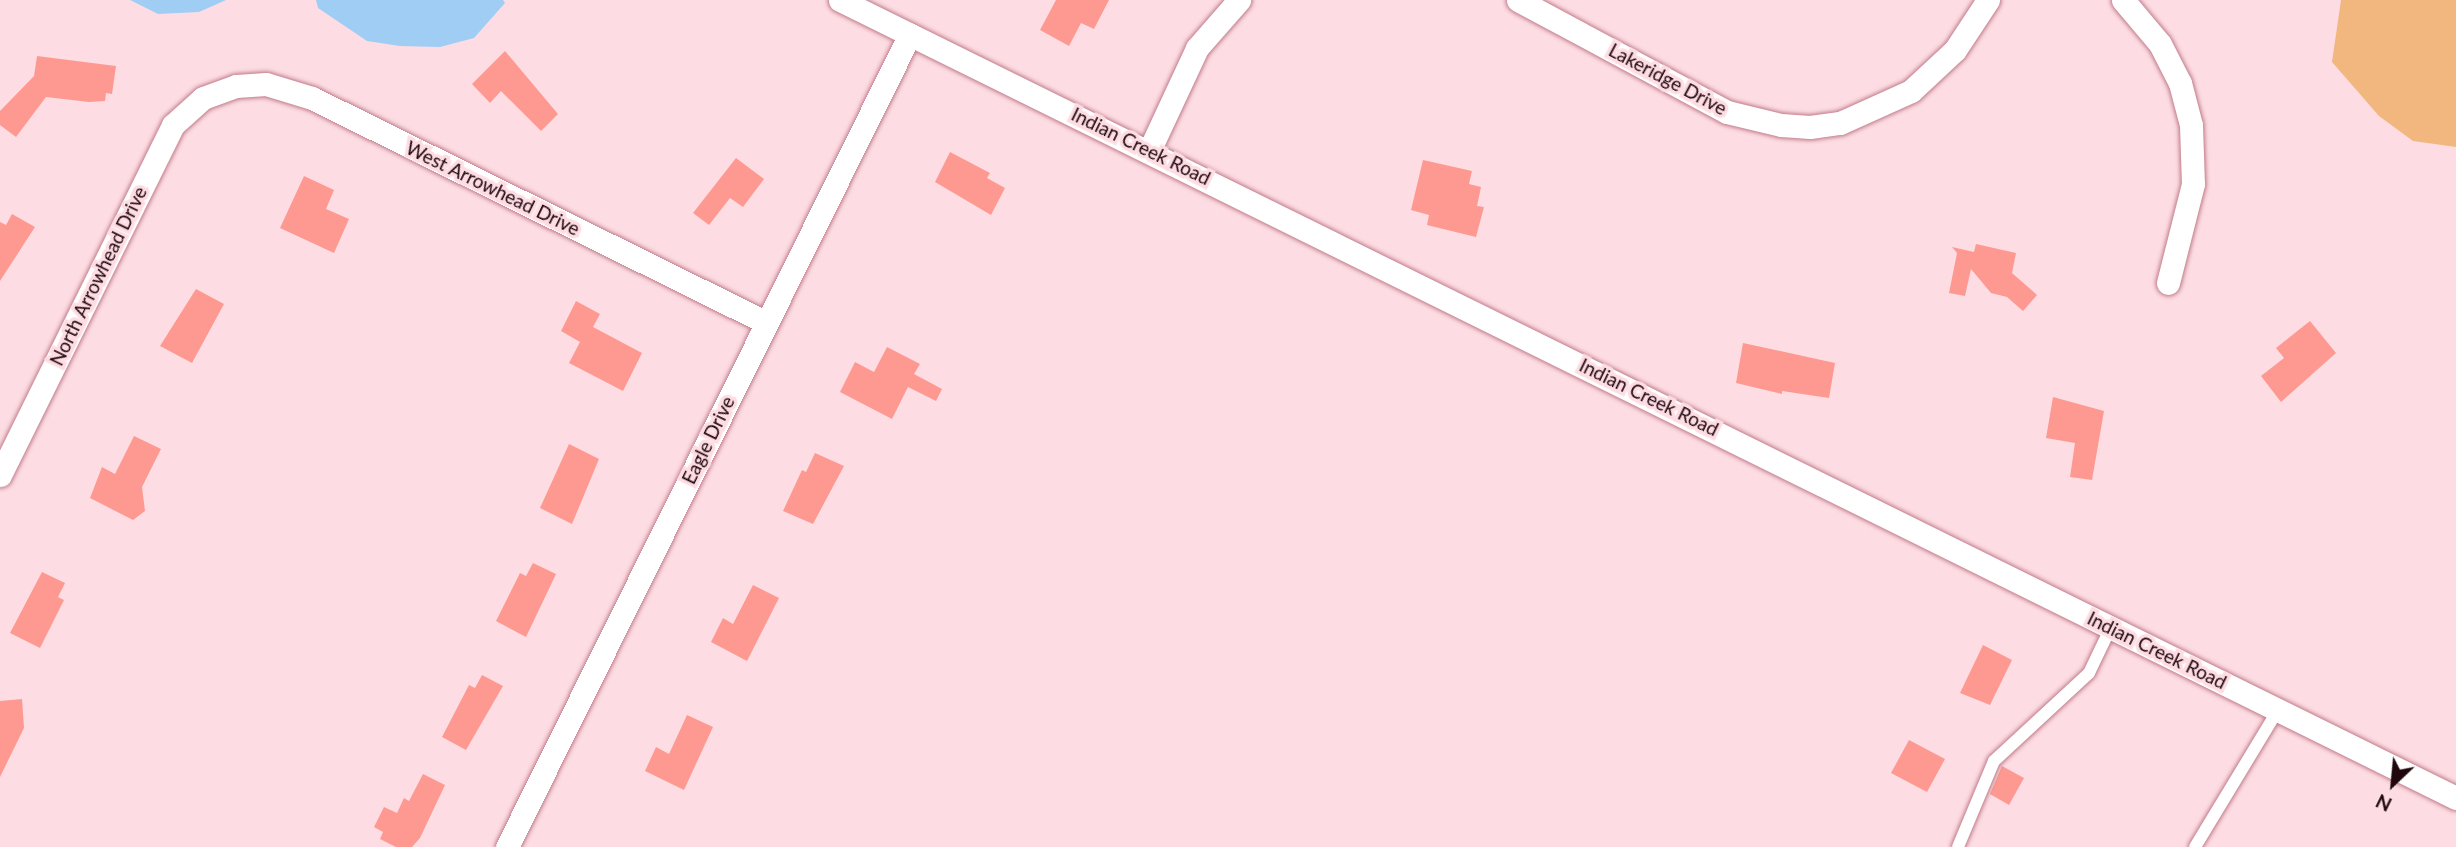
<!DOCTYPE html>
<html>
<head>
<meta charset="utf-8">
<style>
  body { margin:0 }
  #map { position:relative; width:2456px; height:847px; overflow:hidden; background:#fddde3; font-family:Lato,sans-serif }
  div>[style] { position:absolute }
  .green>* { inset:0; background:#f2b77e }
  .water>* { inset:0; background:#9fcdf4 }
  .building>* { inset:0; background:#fe9991 }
  .roads { filter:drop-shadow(0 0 2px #c17b8b) drop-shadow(0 0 2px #c17b8b) }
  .lane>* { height:12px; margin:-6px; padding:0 6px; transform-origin:6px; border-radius:6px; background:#fff }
  .street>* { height:23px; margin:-11.5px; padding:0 11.5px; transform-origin:11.5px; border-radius:11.5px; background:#fff }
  span { translate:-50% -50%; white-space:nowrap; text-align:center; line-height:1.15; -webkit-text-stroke:7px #fddde3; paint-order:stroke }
  .street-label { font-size:19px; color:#20070e }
  .north { position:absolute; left:2358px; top:749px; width:70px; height:70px; -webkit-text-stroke:5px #fddde3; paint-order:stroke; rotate:206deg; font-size:19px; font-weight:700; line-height:28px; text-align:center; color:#20070e }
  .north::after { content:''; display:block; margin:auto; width:24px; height:32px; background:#20070e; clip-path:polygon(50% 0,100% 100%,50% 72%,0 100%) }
</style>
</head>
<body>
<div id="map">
  <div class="green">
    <div style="clip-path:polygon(2341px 0,2456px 0,2456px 147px,2413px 141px,2379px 116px,2332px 62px)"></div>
  </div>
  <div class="water">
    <div style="clip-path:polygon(130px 0,226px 0,199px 12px,158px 14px)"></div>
    <div style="clip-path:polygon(316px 0,503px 0,505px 3px,474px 38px,440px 47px,400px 46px,367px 41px,318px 8px)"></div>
  </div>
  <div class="building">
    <div style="clip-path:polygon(1056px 0,1109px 0,1094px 29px,1081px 23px,1069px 46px,1040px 30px)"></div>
    <div style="clip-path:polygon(505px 51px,558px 114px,541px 131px,501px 91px,490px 103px,472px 84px)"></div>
    <div style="clip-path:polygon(37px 56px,116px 66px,112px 94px,106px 93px,105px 101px,89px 102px,46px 97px,16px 137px,0 125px,0 111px,34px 76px)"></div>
    <div style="clip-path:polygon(950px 152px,990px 173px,987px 178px,1005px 188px,991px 215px,935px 182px)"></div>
    <div style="clip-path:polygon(736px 158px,764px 179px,743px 207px,730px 198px,709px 225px,693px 213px)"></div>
    <div style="clip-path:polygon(1423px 160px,1472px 171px,1469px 184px,1481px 187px,1477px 206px,1484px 207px,1476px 237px,1427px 225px,1429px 215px,1411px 210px)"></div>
    <div style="clip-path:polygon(304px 176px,334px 190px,326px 209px,349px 219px,334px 253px,280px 228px)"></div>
    <div style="clip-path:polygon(12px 214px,35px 227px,0 281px,0 222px,6px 225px)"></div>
    <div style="clip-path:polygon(1976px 244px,2016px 253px,2012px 273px,2037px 295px,2023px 311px,2007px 297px,1991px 293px,1971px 269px,1965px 296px,1949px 293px,1957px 253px,1952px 247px,1974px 252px)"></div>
    <div style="clip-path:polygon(196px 289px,224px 304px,192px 363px,160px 346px)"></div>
    <div style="clip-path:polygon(576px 301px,600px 314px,593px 327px,642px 353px,623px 391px,569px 363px,580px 342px,561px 331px)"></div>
    <div style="clip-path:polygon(2310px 321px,2336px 353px,2281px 402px,2261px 376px,2284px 358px,2276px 348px)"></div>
    <div style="clip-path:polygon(1743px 343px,1835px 363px,1829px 398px,1782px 391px,1782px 394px,1736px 383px)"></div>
    <div style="clip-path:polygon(887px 347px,920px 364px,914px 374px,942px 389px,936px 401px,908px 387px,892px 419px,840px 392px,855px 362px,874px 372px)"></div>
    <div style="clip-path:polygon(2053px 397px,2104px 411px,2092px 480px,2070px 477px,2075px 443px,2046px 438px)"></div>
    <div style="clip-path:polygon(134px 436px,161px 449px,142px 487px,145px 511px,133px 520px,90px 498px,102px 467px,115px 474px)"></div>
    <div style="clip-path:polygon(569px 444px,599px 459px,572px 524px,540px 508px)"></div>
    <div style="clip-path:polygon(815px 453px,844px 466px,813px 524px,783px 511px,802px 470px,806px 472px)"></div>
    <div style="clip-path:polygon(533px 563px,556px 574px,526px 637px,496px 621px,520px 573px,526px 576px)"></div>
    <div style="clip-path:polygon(42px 572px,65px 583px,58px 597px,64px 600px,40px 648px,10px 633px)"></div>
    <div style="clip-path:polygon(753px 585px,779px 598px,747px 661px,711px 642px,723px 618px,733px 624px)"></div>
    <div style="clip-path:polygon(1983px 645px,2012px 660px,1990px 705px,1960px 693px)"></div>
    <div style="clip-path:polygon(482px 675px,503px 686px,466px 750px,442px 737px,469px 685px,475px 688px)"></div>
    <div style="clip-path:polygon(22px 699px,24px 728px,0 777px,0 701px)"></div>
    <div style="clip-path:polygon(687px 715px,713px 727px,684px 790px,645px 771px,656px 747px,669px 754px)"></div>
    <div style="clip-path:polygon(1909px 740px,1945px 759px,1927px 792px,1891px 773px)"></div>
    <div style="clip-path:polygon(2002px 766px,2024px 778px,2009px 805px,1990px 794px)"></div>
    <div style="clip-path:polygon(423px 774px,445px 785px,420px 838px,412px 847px,396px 847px,380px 839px,383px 832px,374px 827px,384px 807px,397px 813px,404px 798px,409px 801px)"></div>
  </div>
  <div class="roads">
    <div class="lane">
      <div style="left:1958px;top:847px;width:93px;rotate:-67.3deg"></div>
      <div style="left:1994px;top:761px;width:129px;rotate:-42.8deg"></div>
      <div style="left:2089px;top:673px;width:51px;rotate:-64.4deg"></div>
      <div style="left:2195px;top:847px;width:160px;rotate:-58.8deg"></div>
    </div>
    <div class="street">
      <div style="left:840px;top:0;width:1802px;rotate:26.28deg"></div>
      <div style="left:1518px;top:0;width:237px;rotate:28.2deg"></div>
      <div style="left:1727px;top:112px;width:56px;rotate:13.5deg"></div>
      <div style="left:1781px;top:125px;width:29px;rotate:4deg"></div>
      <div style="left:1810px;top:127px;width:30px;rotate:-8deg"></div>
      <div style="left:1840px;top:123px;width:78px;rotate:-24.3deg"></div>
      <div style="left:1911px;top:91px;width:60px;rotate:-43deg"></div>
      <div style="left:1955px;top:50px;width:60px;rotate:-56.6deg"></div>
      <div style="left:2123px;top:0;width:57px;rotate:49.9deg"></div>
      <div style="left:2160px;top:44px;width:44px;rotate:62.9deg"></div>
      <div style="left:2180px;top:83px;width:43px;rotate:75.3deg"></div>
      <div style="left:2191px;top:125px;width:59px;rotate:88.1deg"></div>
      <div style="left:2193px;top:184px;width:102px;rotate:104.2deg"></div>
      <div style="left:1150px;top:149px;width:111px;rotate:-65deg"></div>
      <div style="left:1197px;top:48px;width:64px;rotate:-48.8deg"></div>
      <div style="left:0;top:475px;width:390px;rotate:-63.7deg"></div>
      <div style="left:173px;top:125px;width:40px;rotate:-42deg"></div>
      <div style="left:203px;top:98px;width:35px;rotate:-20deg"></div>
      <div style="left:236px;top:86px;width:30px;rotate:-4deg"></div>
      <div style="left:266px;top:84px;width:48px;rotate:16.9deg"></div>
      <div style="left:312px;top:98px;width:505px;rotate:26.31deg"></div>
      <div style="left:507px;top:847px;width:907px;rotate:-63.63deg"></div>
    </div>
  </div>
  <div class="street-label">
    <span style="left:1668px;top:79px;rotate:28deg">Lakeridge Drive</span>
    <span style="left:1141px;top:146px;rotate:26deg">Indian Creek Road</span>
    <span style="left:493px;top:188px;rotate:26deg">West Arrowhead Drive</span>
    <span style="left:98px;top:276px;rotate:-64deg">North Arrowhead Drive</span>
    <span style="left:1649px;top:397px;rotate:26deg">Indian Creek Road</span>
    <span style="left:708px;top:440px;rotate:-64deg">Eagle Drive</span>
    <span style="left:2157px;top:650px;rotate:26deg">Indian Creek Road</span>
  </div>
  <div class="north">N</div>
</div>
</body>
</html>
